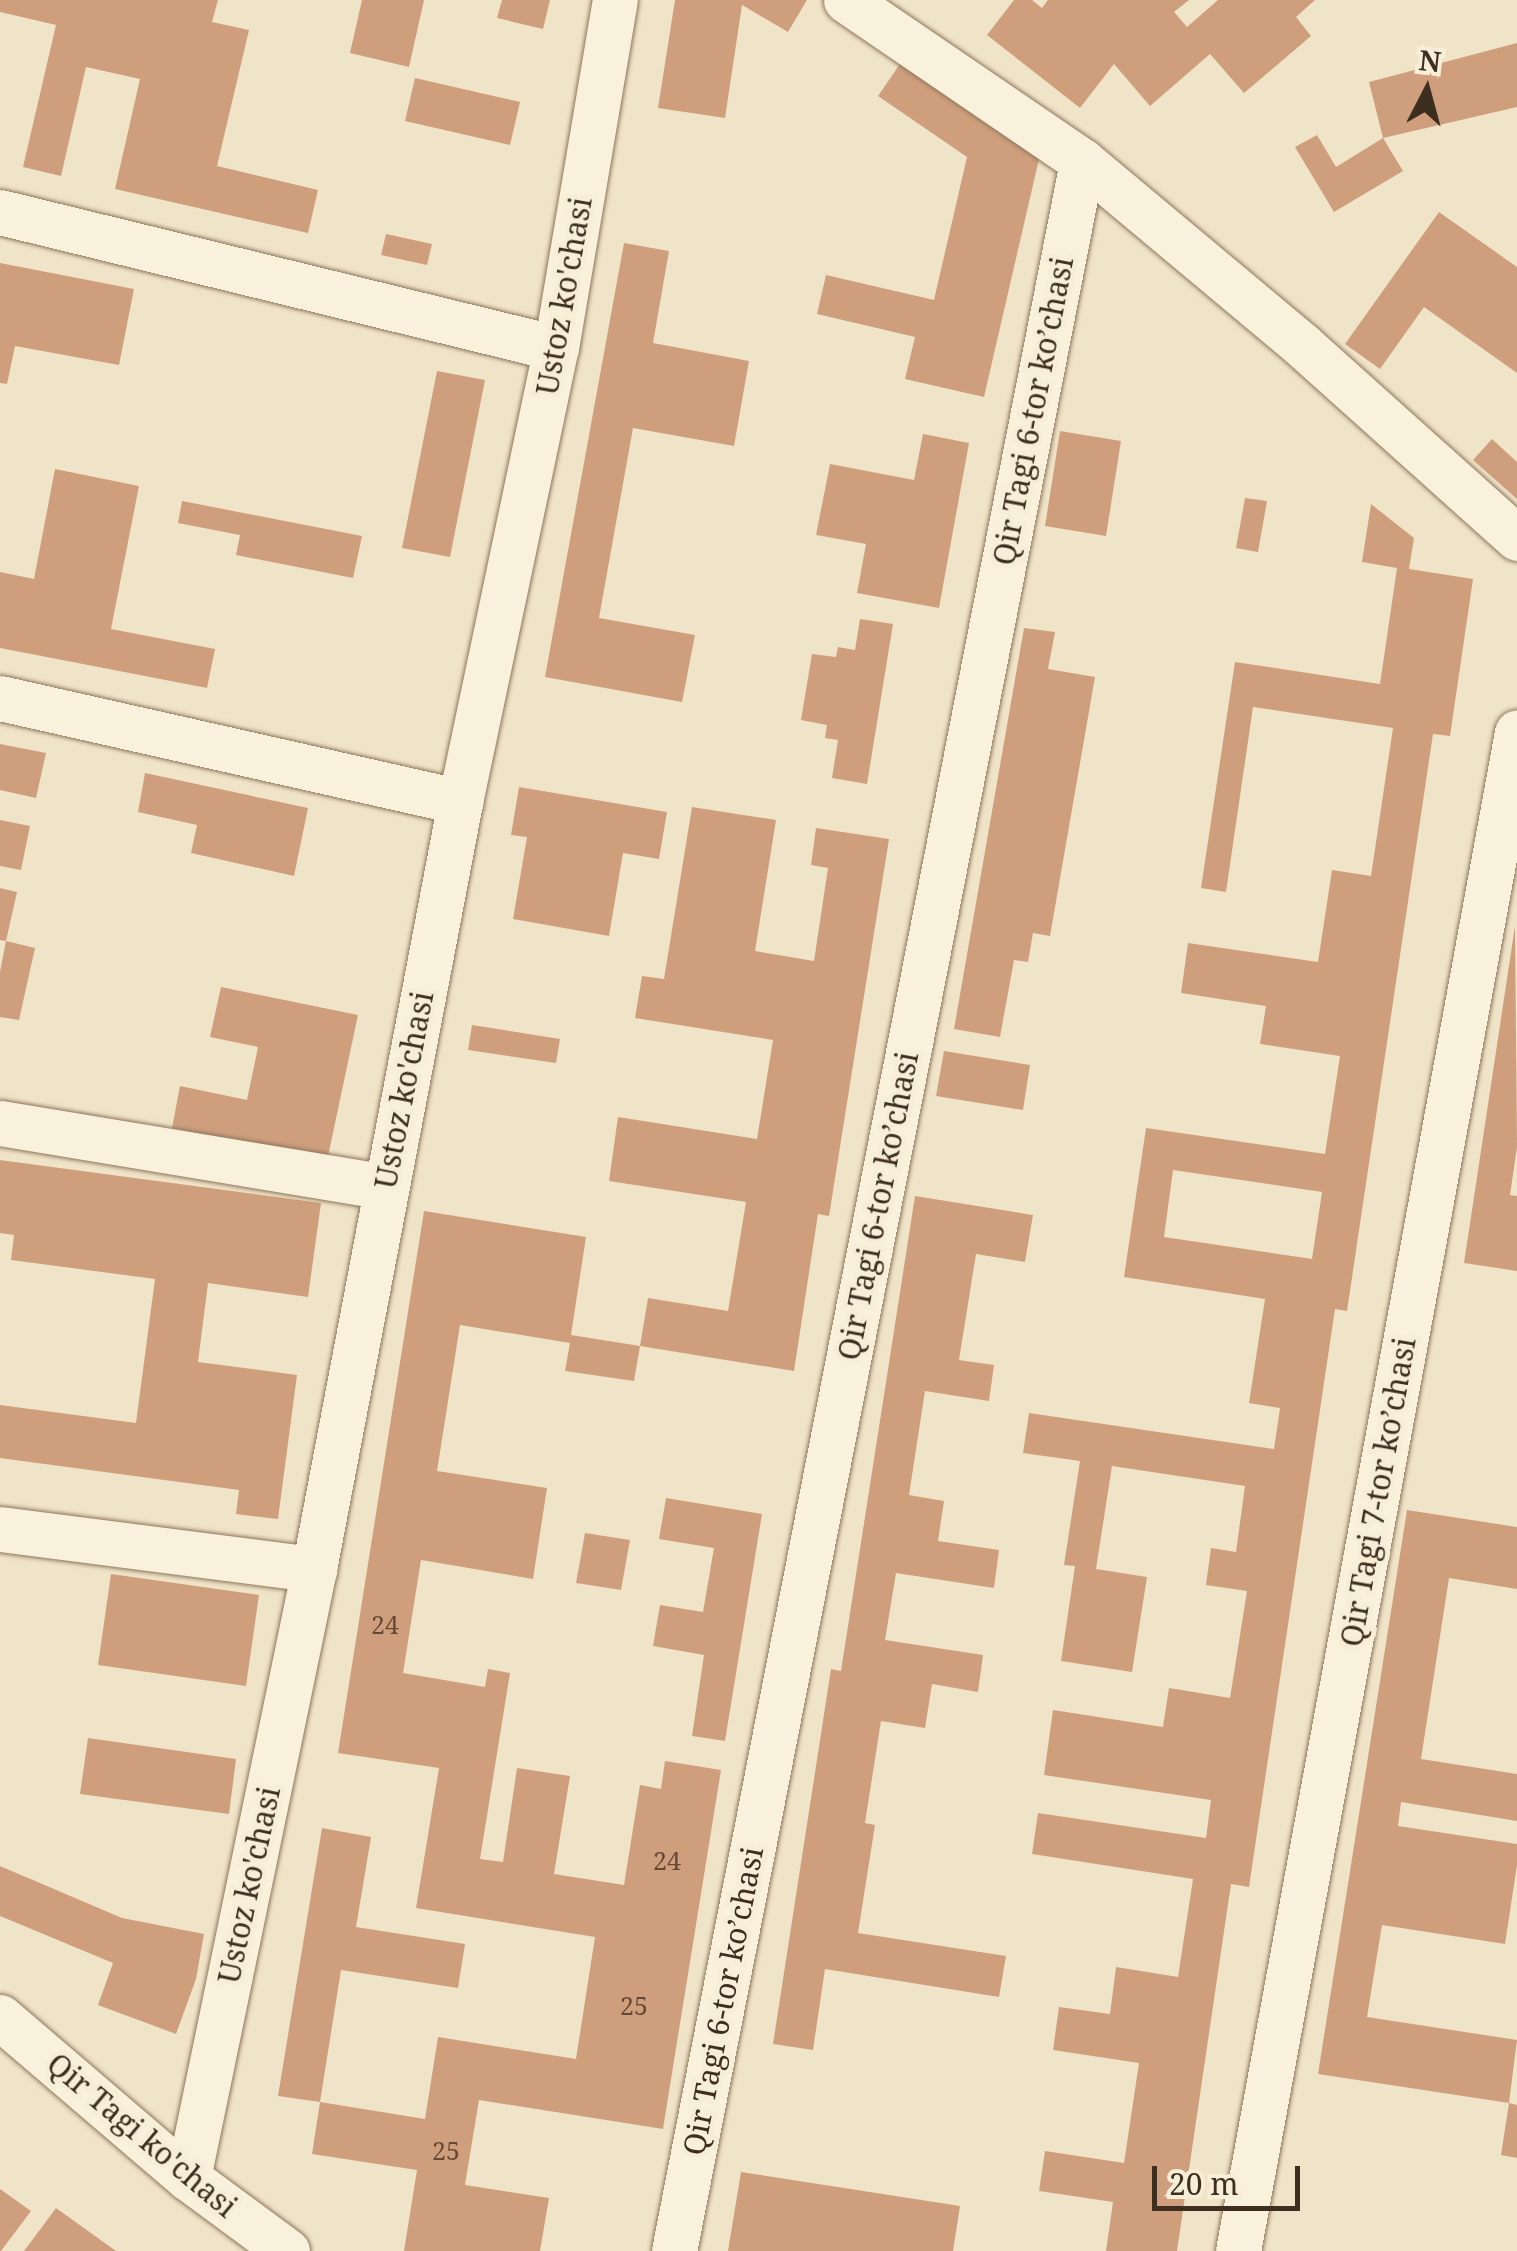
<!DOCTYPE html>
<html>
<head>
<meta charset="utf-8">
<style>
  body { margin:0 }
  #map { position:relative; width:1517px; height:2251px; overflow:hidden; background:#f0e4c8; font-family:"Noto Serif",serif }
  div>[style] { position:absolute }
  .building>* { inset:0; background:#cf9f7d }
  .roads { filter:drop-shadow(0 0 2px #8d765c) drop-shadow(0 0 2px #8d765c) }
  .street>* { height:45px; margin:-22.5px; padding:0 22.5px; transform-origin:22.5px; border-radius:22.5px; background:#faf1dc }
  span { translate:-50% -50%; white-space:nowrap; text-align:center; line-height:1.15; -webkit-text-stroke:10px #f7eed8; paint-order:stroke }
  .number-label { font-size:25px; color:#624a37 }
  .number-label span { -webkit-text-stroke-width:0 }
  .street-label { font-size:30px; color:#3d2e20 }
  .north { position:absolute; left:1377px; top:40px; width:100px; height:100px; -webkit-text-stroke:8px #f7eed8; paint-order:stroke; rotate:6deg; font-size:28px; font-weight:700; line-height:40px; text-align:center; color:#3d2e20 }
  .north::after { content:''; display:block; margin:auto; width:35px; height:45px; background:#3d2e20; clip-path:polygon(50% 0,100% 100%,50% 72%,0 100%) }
  .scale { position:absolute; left:1152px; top:2166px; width:148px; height:45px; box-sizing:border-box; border:5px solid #3d2e20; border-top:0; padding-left:12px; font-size:30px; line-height:35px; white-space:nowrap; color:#3d2e20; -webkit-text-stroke:8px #f7eed8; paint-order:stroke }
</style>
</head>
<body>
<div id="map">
  <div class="building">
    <div style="clip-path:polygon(0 0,218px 0,212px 22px,249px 30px,217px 166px,318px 190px,308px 233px,115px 189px,140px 79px,86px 67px,61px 176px,23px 167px,56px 25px,0 12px)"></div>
    <div style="clip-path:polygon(362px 0,424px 0,409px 67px,350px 53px)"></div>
    <div style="clip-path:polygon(502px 0,550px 0,543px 29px,497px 18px)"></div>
    <div style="clip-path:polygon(675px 0,807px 0,788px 32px,742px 5px,725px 118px,658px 108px)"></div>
    <div style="clip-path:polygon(1014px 0,1032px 0,1042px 8px,1048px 0,1189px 0,1174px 12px,1187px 27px,1218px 0,1315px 0,1296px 17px,1311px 36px,1244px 93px,1210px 54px,1150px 106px,1114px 64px,1080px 108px,987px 35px)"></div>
    <div style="clip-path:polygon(1517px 43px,1517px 107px,1383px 138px,1369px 82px)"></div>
    <div style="clip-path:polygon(900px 64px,1039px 159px,984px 397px,905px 379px,915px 337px,817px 314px,826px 275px,934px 300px,967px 157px,878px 96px)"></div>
    <div style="clip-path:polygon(415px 78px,520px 102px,510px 145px,405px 121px)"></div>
    <div style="clip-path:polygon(1317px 135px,1336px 167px,1383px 138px,1403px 171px,1334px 212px,1295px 147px)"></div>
    <div style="clip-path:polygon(1439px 212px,1517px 267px,1517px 373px,1424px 307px,1380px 369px,1345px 344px)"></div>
    <div style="clip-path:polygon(386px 234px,432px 244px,427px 265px,381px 255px)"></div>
    <div style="clip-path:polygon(624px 243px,669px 251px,653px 343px,749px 361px,734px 446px,633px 428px,599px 618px,695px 635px,682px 702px,545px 677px)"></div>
    <div style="clip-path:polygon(0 263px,134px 289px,119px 365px,15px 346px,7px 384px,0 383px)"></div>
    <div style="clip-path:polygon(437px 371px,485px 380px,450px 557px,402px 548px)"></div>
    <div style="clip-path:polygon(1060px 431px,1121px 441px,1106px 536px,1045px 526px)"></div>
    <div style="clip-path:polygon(923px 434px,969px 443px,939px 608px,857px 593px,866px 544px,816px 535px,830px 464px,914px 480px)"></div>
    <div style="clip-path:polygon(1492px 439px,1517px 462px,1517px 499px,1473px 460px)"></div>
    <div style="clip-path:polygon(55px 469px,139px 486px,111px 629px,215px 649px,207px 688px,0 648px,0 572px,34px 579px)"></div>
    <div style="clip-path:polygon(1245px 498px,1267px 501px,1258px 552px,1236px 548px)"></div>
    <div style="clip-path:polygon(182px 501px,362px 536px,353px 578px,236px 555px,240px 535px,178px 523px)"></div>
    <div style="clip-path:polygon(evenodd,1371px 504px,1414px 538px,1409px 569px,1473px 579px,1450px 736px,1433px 734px,1347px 1311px,1335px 1309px,1249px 1887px,1231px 1884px,1177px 2251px,1106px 2251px,1113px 2202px,1039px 2191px,1045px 2151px,1124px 2163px,1139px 2063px,1053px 2050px,1059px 2007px,1110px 2014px,1116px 1967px,1178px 1977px,1193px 1879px,1032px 1854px,1038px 1813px,1206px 1838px,1211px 1800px,1044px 1775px,1053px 1710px,1163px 1727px,1169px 1688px,1230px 1698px,1247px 1591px,1206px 1585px,1211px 1548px,1236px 1552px,1245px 1486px,1112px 1466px,1096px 1569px,1147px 1577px,1132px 1672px,1061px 1661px,1075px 1566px,1064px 1565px,1080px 1461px,1023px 1453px,1029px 1413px,1274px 1449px,1280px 1408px,1249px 1403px,1265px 1299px,1124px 1277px,1146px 1128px,1325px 1154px,1340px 1056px,1260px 1044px,1266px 1006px,1181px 993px,1188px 943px,1318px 962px,1332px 870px,1371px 876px,1393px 728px,1253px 707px,1226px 892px,1201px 888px,1235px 662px,1380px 684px,1397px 568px,1362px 562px,1371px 504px,1173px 1170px,1322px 1192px,1312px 1259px,1164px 1237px,1173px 1170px)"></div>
    <div style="clip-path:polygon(860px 619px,893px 624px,867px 784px,832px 778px,838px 740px,825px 738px,827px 725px,801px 720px,812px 654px,836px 657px,838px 647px,855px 650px)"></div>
    <div style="clip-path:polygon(1024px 628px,1055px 632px,1048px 669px,1095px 677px,1050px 936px,1033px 933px,1028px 962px,1014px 960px,1000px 1037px,954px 1029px)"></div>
    <div style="clip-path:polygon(0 744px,46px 753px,36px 798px,0 790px)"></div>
    <div style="clip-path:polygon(145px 773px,308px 808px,294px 876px,191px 853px,197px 825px,138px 812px)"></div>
    <div style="clip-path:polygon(519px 787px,667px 812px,659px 859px,623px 853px,609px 936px,513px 919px,527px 837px,511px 835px)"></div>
    <div style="clip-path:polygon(692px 807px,776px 820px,755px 951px,814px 961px,828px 868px,811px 865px,816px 828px,889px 839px,829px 1216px,818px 1214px,794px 1371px,640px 1346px,634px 1381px,565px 1371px,570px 1343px,460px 1325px,437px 1471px,547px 1488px,533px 1579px,421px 1560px,403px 1673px,485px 1687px,488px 1669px,510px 1673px,480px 1859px,503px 1862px,517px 1768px,570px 1776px,554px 1874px,624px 1885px,640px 1785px,661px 1789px,665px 1761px,721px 1770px,663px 2129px,479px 2100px,465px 2185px,549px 2198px,540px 2251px,404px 2251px,417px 2170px,312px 2154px,320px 2102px,278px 2096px,322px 1828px,371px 1837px,356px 1927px,465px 1944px,458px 1988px,341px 1970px,320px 2102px,425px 2119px,438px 2037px,576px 2059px,595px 1937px,416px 1908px,439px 1768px,338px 1753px,424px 1211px,586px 1237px,571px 1335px,640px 1346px,648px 1298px,728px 1311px,746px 1202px,609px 1181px,618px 1117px,757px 1139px,773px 1040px,635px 1018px,642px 976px,664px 979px)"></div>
    <div style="clip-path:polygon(0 820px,30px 826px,21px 870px,0 866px)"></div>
    <div style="clip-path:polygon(0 888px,17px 892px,6px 941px,0 940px)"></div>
    <div style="clip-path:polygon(1515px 926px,1517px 1147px,1510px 1195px,1517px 1196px,1517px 1271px,1464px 1263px)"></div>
    <div style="clip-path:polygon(6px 941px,35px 948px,19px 1020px,0 1017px,0 972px)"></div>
    <div style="clip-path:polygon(221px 987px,358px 1015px,327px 1161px,172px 1128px,180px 1086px,247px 1100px,258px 1047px,210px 1037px)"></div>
    <div style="clip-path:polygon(472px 1025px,560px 1039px,556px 1063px,468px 1050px)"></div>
    <div style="clip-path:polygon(944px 1051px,1030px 1065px,1023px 1110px,936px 1096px)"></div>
    <div style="clip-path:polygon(0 1160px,321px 1203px,308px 1297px,208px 1283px,198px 1362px,297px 1375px,278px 1519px,236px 1514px,239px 1490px,0 1458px,0 1405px,136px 1423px,155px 1279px,11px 1260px,14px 1235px,0 1233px)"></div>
    <div style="clip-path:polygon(915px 1196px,1033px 1215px,1025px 1262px,976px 1254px,959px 1360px,994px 1365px,989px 1401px,925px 1391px,909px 1495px,944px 1501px,938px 1541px,999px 1550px,994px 1588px,896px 1573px,885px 1640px,983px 1655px,978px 1692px,932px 1684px,925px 1728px,881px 1721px,865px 1823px,875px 1825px,858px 1933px,1006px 1956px,999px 1997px,825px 1969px,813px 2050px,773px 2044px,831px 1669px,841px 1671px)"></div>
    <div style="clip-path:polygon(666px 1498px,762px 1514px,725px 1741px,692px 1736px,704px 1655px,653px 1646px,660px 1605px,703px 1612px,714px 1548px,659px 1539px)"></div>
    <div style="clip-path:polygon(1407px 1510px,1517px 1527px,1517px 1589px,1449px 1578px,1421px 1759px,1517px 1774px,1517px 1821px,1401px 1802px,1398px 1826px,1517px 1844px,1517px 1865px,1505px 1944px,1382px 1925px,1367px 2017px,1517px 2040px,1509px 2103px,1318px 2074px)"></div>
    <div style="clip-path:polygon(585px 1533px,630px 1540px,621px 1590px,576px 1583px)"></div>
    <div style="clip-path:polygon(111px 1574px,259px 1595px,246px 1686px,98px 1665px)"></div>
    <div style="clip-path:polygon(88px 1738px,236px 1759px,229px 1814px,80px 1794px)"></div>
    <div style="clip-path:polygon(0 1866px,122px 1918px,204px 1934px,196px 1979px,176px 2034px,98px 2005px,113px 1963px,0 1916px)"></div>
    <div style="clip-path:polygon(1509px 2103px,1517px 2105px,1517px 2158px,1501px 2155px)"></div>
    <div style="clip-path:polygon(741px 2172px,960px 2206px,953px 2251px,728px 2251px)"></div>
    <div style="clip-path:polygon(0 2189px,31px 2211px,1px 2251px,0 2251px)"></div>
    <div style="clip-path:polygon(56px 2208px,116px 2251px,24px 2251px)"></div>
  </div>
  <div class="roads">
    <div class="street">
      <div style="left:846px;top:0;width:286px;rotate:34.3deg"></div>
      <div style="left:1082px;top:161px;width:287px;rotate:39.9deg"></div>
      <div style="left:1302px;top:345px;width:289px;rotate:41.9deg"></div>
      <div style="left:0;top:212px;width:572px;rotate:13.74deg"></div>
      <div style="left:0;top:698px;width:472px;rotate:12.7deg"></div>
      <div style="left:0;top:1123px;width:391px;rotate:9.4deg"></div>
      <div style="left:0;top:1529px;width:317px;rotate:7.3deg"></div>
      <div style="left:0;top:2017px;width:248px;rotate:40.6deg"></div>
      <div style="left:188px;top:2178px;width:123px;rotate:36.4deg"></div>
      <div style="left:188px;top:2178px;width:622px;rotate:-78.31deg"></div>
      <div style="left:314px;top:1569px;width:781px;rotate:-79.22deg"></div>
      <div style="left:460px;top:802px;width:464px;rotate:-78.1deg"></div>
      <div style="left:556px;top:348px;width:353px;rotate:-80.4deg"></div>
      <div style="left:674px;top:2251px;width:2129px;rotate:-78.95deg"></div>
      <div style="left:1238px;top:2251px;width:1544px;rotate:-79.59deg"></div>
    </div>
  </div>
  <div class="number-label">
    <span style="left:385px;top:1624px">24</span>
    <span style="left:667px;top:1860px">24</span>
    <span style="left:634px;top:2005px">25</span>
    <span style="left:446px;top:2150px">25</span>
  </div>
  <div class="street-label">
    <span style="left:564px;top:296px;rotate:-80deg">Ustoz ko'chasi</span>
    <span style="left:1033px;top:411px;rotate:-79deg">Qir Tagi 6-tor koʼchasi</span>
    <span style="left:404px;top:1090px;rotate:-79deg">Ustoz ko'chasi</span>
    <span style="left:878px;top:1206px;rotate:-79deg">Qir Tagi 6-tor koʼchasi</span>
    <span style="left:1378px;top:1492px;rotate:-80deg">Qir Tagi 7-tor koʼchasi</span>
    <span style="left:249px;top:1885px;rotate:-78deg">Ustoz ko'chasi</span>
    <span style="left:723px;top:2001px;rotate:-79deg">Qir Tagi 6-tor koʼchasi</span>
    <span style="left:142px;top:2135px;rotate:40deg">Qir Tagi ko'chasi</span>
  </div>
  <div class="north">N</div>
  <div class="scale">20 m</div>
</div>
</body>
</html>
